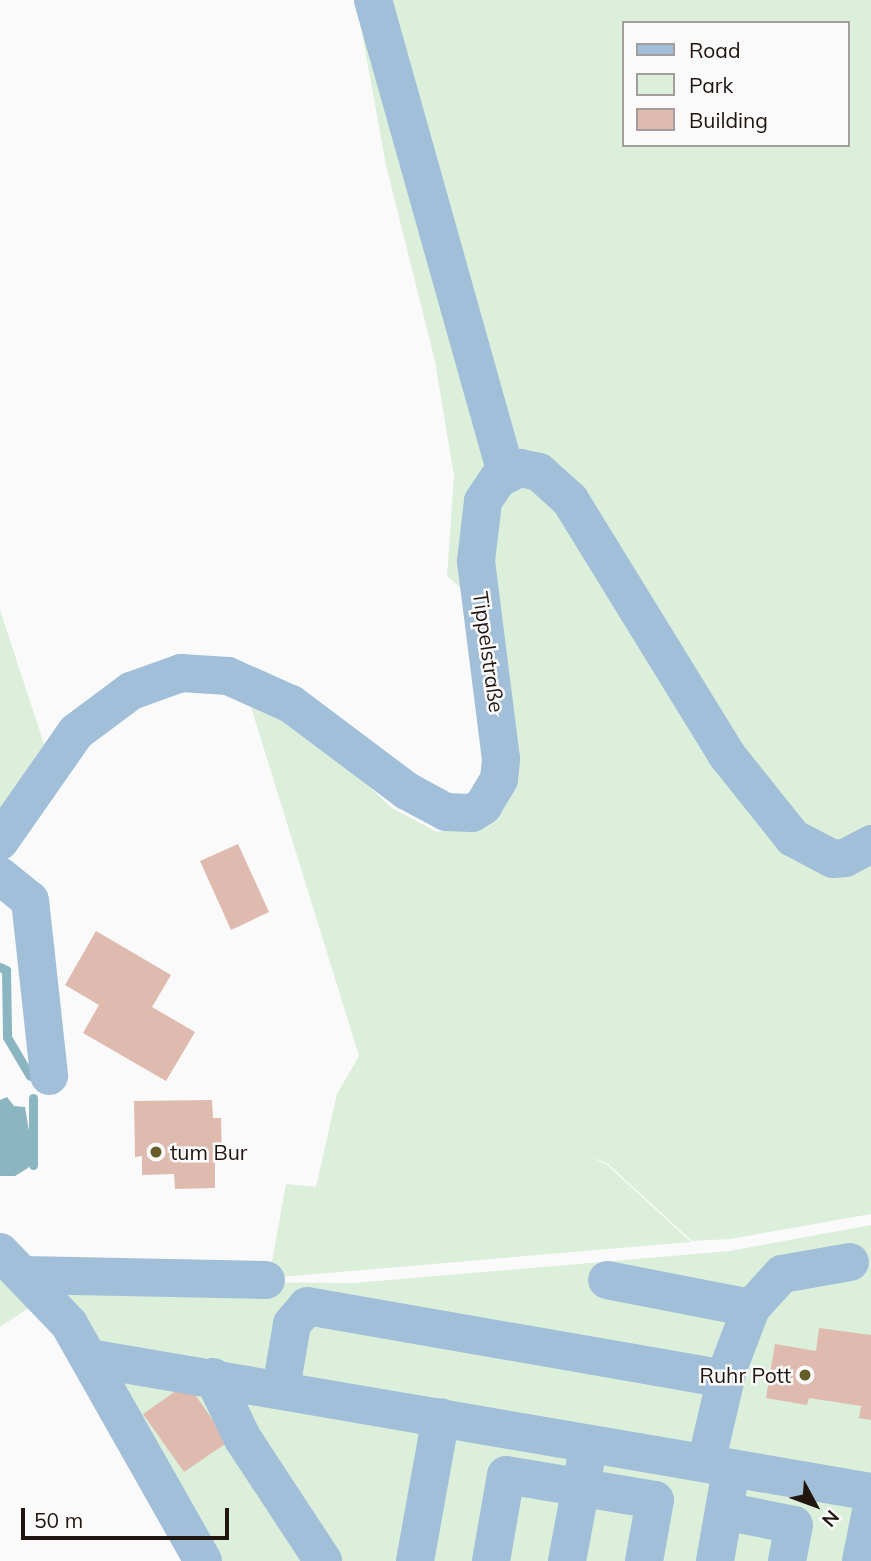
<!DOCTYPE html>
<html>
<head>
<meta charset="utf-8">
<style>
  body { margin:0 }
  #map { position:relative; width:871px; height:1561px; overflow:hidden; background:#fafafa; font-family:Mulish,sans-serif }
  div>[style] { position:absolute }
  .green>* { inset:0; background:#dbefdb }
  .water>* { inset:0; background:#8ab5c1 }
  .stream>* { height:9px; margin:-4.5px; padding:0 4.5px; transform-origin:4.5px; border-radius:4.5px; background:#8ab5c1 }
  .building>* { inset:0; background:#dfbaae }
  .minor>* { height:38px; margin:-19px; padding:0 19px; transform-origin:19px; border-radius:19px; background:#a1bfd9 }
  .dots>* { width:19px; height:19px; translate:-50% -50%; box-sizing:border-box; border:4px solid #fafafa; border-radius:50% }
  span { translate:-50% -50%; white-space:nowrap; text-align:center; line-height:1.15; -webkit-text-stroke:5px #fafafa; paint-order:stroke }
  .street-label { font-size:21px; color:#21150f }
  .poi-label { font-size:21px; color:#21150f }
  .left { translate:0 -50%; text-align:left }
  .right { translate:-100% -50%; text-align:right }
  .legend { position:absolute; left:622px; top:21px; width:228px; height:126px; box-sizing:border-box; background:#fafafa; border:2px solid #a39e9c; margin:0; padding:9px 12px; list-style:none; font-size:21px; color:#21150f }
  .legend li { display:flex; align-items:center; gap:14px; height:35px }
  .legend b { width:35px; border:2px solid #a39e9c }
  .north { position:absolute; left:780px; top:1470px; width:70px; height:70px; -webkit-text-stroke:5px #fafafa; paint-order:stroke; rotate:131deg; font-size:19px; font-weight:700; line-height:28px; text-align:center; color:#21150f }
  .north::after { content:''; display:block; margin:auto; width:24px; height:32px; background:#21150f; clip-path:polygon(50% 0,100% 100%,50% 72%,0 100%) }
  .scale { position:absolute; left:21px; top:1508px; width:208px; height:32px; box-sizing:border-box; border:4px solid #21150f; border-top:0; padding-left:9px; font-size:21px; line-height:24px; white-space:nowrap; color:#21150f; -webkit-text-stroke:5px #fafafa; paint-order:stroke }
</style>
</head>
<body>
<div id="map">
  <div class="green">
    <div style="clip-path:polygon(evenodd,356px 0,871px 0,871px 1214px,730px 1239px,692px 1241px,608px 1164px,591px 1157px,607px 1165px,691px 1242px,269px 1278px,286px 1184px,316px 1187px,337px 1094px,359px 1056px,247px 694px,316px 737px,392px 808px,437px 832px,488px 821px,496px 619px,447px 576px,454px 476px,435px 361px,386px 165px,356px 0,624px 23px,848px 23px,848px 145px,624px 145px,624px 23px)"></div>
    <div style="clip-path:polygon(0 610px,44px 744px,0 810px)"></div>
    <div style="clip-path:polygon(871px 1225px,871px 1561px,200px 1561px,49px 1281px,354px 1283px,730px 1251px)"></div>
    <div style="clip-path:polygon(0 1269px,33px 1305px,0 1327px)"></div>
  </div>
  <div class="water">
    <div style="clip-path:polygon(7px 1097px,14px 1106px,25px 1107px,33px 1155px,28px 1168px,15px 1176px,0 1176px,0 1100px)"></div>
  </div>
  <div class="stream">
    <div style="left:0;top:967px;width:7px;rotate:27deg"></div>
    <div style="left:6px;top:970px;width:67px;rotate:89.1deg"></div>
    <div style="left:7px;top:1037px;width:45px;rotate:59.5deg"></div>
    <div style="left:33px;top:1098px;width:67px;rotate:90deg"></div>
  </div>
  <div class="building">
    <div style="clip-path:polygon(238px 844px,269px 912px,231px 930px,200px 861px)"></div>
    <div style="clip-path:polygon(96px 931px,171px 975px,152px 1007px,195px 1032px,166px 1081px,83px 1033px,99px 1005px,65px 985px)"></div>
    <div style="clip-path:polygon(212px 1100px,213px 1118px,221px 1118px,222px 1158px,215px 1159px,215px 1188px,175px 1189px,174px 1174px,142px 1175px,142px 1156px,135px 1157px,134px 1101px)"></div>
    <div style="clip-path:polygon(819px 1328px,871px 1335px,871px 1420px,859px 1418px,861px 1406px,809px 1398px,807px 1405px,766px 1398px,775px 1344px,816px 1351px)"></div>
    <div style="clip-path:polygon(187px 1383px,228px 1442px,184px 1472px,143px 1414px)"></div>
  </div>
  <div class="minor">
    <div style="left:373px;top:0;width:490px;rotate:74.3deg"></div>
    <div style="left:0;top:841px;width:133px;rotate:-55.1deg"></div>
    <div style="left:76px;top:732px;width:69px;rotate:-36.7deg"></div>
    <div style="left:131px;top:691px;width:53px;rotate:-19.8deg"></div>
    <div style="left:181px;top:673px;width:47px;rotate:3.7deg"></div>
    <div style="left:228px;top:676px;width:69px;rotate:24deg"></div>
    <div style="left:291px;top:704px;width:145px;rotate:36.9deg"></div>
    <div style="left:407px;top:791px;width:44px;rotate:28.3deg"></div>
    <div style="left:446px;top:812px;width:26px;rotate:2deg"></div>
    <div style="left:472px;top:813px;width:13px;rotate:-32deg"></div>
    <div style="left:483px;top:806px;width:31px;rotate:-59deg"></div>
    <div style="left:499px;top:779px;width:20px;rotate:-84deg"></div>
    <div style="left:501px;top:759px;width:200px;rotate:-97.2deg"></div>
    <div style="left:476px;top:561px;width:60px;rotate:-83.3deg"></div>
    <div style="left:483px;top:501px;width:27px;rotate:-56deg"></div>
    <div style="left:498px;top:479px;width:25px;rotate:-27deg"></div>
    <div style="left:520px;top:468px;width:19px;rotate:12deg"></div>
    <div style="left:539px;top:472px;width:42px;rotate:42.1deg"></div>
    <div style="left:570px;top:500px;width:298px;rotate:58.4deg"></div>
    <div style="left:726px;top:754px;width:107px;rotate:51.4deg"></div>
    <div style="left:793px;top:838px;width:45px;rotate:27.7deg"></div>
    <div style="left:833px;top:859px;width:12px;rotate:-5deg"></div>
    <div style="left:845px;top:858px;width:30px;rotate:-28deg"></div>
    <div style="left:0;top:876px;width:38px;rotate:39deg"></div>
    <div style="left:30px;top:900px;width:177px;rotate:83.8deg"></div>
    <div style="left:0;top:1252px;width:100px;rotate:46.2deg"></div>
    <div style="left:69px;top:1324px;width:272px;rotate:60.5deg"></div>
    <div style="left:25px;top:1275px;width:241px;rotate:1.2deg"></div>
    <div style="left:607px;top:1280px;width:147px;rotate:11deg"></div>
    <div style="left:89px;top:1358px;width:793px;rotate:9.72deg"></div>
    <div style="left:213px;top:1377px;width:69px;rotate:64.2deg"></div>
    <div style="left:243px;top:1439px;width:146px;rotate:56.7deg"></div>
    <div style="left:281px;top:1389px;width:66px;rotate:-80.4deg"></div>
    <div style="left:292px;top:1324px;width:23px;rotate:-50deg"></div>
    <div style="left:307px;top:1306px;width:425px;rotate:9.9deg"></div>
    <div style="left:706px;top:1463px;width:97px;rotate:-76.8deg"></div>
    <div style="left:728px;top:1369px;width:65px;rotate:-69.3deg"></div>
    <div style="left:751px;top:1308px;width:46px;rotate:-47.6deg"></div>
    <div style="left:782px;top:1274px;width:69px;rotate:-10deg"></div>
    <div style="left:724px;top:1511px;width:71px;rotate:11.3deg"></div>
    <div style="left:794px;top:1525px;width:37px;rotate:101deg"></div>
    <div style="left:415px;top:1561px;width:146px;rotate:-79.8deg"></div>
    <div style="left:491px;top:1561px;width:87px;rotate:-80.1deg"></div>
    <div style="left:506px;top:1475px;width:151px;rotate:9.5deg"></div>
    <div style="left:655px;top:1500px;width:62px;rotate:100.2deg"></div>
    <div style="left:567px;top:1561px;width:104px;rotate:-79.4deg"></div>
    <div style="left:715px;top:1561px;width:75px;rotate:-80deg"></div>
    <div style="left:861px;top:1561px;width:51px;rotate:-78.7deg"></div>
  </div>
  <div class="dots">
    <div style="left:156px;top:1152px;background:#655c28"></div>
    <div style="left:805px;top:1375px;background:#655c28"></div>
  </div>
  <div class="street-label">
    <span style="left:489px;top:652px;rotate:82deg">Tippelstraße</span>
  </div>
  <div class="poi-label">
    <span class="left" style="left:170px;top:1152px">tum Bur</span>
    <span class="right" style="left:791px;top:1375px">Ruhr Pott</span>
  </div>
  <ul class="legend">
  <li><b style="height:9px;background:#a1bfd9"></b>Road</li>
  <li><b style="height:19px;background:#dbefdb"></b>Park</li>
  <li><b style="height:19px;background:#dfbaae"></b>Building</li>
  </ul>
  <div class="north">N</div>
  <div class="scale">50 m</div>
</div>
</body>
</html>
